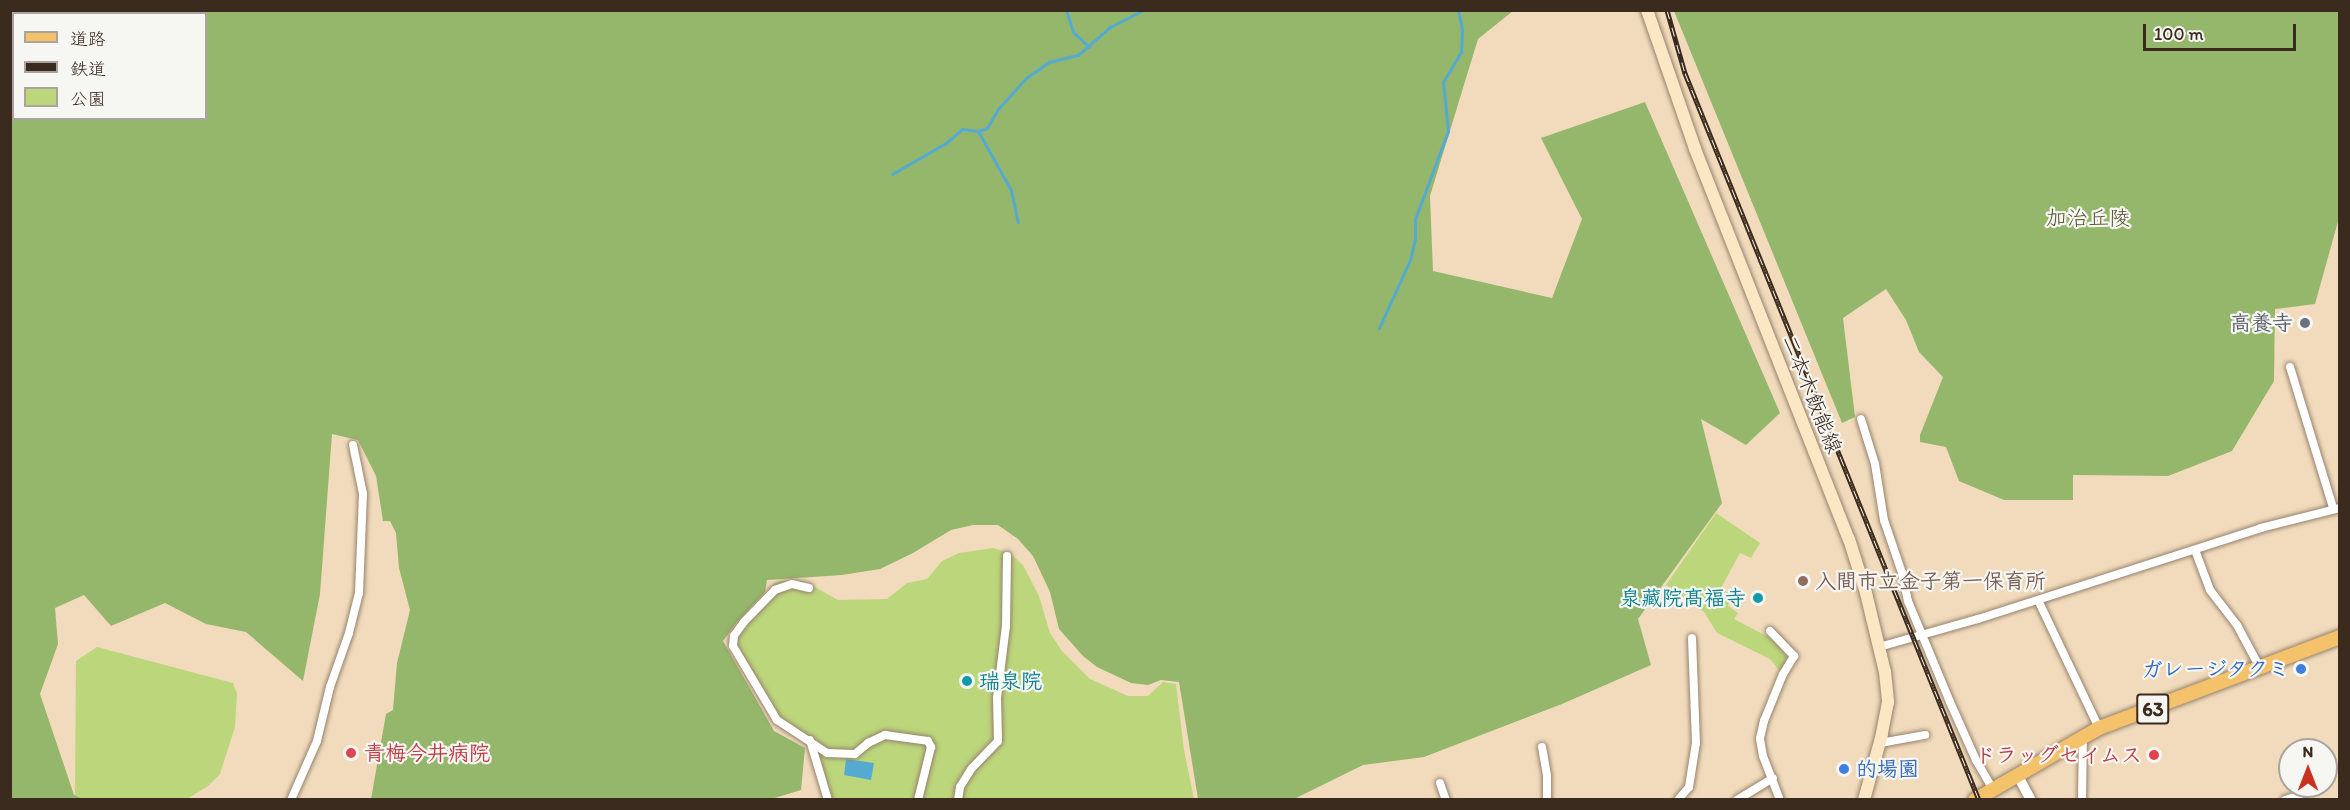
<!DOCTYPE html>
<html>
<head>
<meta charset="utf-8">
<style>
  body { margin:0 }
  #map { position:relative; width:2350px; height:810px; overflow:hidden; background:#f1dbbc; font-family:Itim,"Klee One",sans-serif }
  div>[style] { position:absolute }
  .green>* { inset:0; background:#bcd67b }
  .forest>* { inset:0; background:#95b76b }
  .water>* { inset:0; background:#55aad1 }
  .stream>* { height:3px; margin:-1.5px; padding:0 1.5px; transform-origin:1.5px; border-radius:1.5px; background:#55aad1 }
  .roads { filter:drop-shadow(0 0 2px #96826d) drop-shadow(0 0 2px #96826d) }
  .minor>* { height:8px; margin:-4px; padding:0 4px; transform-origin:4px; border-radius:4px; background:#fff }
  .tertiary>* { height:10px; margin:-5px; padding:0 5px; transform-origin:5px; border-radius:5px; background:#fff }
  .secondary>* { height:12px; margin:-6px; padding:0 6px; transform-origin:6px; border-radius:6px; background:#fbe7c3 }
  .primary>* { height:14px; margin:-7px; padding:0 7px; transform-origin:7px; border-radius:7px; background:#f4c26a }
  .rail>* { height:5px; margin-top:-2.5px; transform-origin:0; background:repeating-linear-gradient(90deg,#f6f6f2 0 9px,#3b2a1e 0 18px); box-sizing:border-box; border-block:2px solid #3b2a1e }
  .dots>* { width:16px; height:16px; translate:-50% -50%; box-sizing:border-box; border:3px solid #f6f6f2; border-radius:50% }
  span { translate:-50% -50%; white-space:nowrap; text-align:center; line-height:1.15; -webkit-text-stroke:4.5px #f6f6f2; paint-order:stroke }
  .shield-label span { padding:2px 4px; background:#f6f6f2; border:2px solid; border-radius:4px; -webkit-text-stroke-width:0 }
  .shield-label { font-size:20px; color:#3b2a1e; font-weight:700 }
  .park-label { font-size:21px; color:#5b5535 }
  .worship-label { font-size:21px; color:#5b616d; font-weight:700 }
  .right { translate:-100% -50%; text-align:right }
  .street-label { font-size:21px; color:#3b2a1e }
  .education-label { font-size:21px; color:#785e54; font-weight:700 }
  .left { translate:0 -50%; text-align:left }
  .culture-label { font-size:21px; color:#0d838f; font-weight:700 }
  .shop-label { font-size:21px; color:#366cbe; font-weight:700 }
  .health-label { font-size:21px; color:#be3a42; font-weight:700 }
  .frame { position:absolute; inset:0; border:12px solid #3b2a1e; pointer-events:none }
  .legend { position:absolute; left:12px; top:12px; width:195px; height:108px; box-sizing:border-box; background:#f6f6f2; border:2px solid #aba49d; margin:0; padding:8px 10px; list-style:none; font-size:18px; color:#3b2a1e }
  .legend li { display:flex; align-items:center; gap:12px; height:30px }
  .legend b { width:30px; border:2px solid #aba49d }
  .north { position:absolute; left:2278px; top:738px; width:60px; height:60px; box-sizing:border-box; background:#f6f6f2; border:2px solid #aba49d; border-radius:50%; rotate:0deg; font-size:16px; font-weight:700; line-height:24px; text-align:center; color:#3b2a1e }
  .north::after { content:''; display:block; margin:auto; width:21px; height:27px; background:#c8321e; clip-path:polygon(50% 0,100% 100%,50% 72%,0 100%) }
  .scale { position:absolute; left:2143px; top:24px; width:153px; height:27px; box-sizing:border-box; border:3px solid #3b2a1e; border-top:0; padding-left:8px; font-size:18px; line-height:21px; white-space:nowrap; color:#3b2a1e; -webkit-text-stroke:4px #f6f6f2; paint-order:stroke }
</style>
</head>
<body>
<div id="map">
  <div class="green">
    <div style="clip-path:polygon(1716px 513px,1760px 543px,1751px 558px,1740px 553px,1721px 588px,1730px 594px,1728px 606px,1738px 613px,1734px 619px,1776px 641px,1789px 659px,1780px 671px,1770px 659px,1717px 633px,1704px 612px,1666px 585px)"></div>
    <div style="clip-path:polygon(993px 548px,1010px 553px,1023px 565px,1039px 596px,1050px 633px,1062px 651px,1090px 679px,1128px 696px,1148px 696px,1163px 682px,1176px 684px,1184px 750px,1194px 799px,830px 799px,815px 748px,775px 723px,730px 637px,740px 620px,771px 591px,773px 584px,779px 581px,804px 581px,838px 600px,887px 599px,907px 583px,927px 579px,942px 561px,959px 553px)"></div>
    <div style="clip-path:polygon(97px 647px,233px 683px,237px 694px,235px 727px,220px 774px,208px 786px,187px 799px,75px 800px,76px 661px)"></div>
  </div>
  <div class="forest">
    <div style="clip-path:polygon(evenodd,10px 11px,1513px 11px,1478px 39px,1430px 196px,1433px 271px,1552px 298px,1582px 219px,1541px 138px,1645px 102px,1780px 413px,1746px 445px,1701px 419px,1722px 503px,1638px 619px,1651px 665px,1562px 704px,1424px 757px,1363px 765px,1292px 800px,1198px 799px,1179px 682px,1161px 680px,1148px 685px,1131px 683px,1097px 667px,1083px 656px,1059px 629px,1050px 592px,1033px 556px,1018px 539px,998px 525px,973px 525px,951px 530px,913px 553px,880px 569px,842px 575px,767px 580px,765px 592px,737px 622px,723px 641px,774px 731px,805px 748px,801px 790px,768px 800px,371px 799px,386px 714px,393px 710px,397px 663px,410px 610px,399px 568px,396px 533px,390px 521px,383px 521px,376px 476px,358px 440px,332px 434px,320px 594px,303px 681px,246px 632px,206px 624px,165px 603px,111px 626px,84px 595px,55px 608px,58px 644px,40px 694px,74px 795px,83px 799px,11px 799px,10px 11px,14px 14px,206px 14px,206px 118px,14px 118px,14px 14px)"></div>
    <div style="clip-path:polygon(1674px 11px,2339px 11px,2339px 218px,2315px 304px,2275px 309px,2274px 381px,2232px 451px,2168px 476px,2073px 475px,2073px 500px,2004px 500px,1959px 481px,1946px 447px,1920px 442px,1920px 435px,1943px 377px,1919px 352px,1906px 320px,1886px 289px,1843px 318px,1855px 417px,1842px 423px)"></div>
  </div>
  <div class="water">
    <div style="clip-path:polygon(846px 759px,874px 763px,871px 780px,844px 775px)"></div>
  </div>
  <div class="stream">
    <div style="left:1066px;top:10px;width:23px;rotate:72deg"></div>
    <div style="left:1073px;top:32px;width:22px;rotate:43deg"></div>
    <div style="left:978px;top:131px;width:68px;rotate:60.8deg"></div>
    <div style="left:1011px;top:190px;width:33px;rotate:78deg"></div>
    <div style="left:892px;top:174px;width:62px;rotate:-29.9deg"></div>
    <div style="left:946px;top:143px;width:21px;rotate:-41deg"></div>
    <div style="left:962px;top:129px;width:16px;rotate:7deg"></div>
    <div style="left:978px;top:131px;width:9px;rotate:-18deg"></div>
    <div style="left:987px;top:128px;width:22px;rotate:-60deg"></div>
    <div style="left:998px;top:109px;width:42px;rotate:-47.9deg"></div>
    <div style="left:1026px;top:78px;width:28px;rotate:-35deg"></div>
    <div style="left:1049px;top:62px;width:30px;rotate:-14deg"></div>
    <div style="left:1078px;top:55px;width:43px;rotate:-41.2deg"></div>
    <div style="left:1110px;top:27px;width:38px;rotate:-27deg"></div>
    <div style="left:1379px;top:328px;width:75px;rotate:-65.5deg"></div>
    <div style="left:1410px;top:260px;width:22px;rotate:-77deg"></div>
    <div style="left:1415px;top:239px;width:20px;rotate:-90deg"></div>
    <div style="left:1415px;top:219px;width:94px;rotate:-69.4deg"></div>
    <div style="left:1448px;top:131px;width:49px;rotate:-95.8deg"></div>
    <div style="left:1443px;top:82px;width:35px;rotate:-59deg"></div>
    <div style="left:1461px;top:52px;width:22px;rotate:-87deg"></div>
    <div style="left:1462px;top:30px;width:20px;rotate:-101deg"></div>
  </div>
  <div class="roads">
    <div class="minor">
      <div style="left:2290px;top:367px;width:147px;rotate:73deg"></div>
      <div style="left:1861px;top:419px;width:47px;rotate:72.7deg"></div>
      <div style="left:1875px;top:464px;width:57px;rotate:80.9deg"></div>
      <div style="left:1884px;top:520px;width:56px;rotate:71.2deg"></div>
      <div style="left:1902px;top:573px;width:29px;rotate:78deg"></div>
      <div style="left:1908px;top:601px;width:109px;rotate:67.4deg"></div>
      <div style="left:1950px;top:702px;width:64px;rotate:65.9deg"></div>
      <div style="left:1976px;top:760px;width:34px;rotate:60deg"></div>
      <div style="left:2195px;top:550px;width:43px;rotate:69.4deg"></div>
      <div style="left:2210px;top:590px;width:44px;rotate:52.4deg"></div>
      <div style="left:2237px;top:625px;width:49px;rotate:61.9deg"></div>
      <div style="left:809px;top:588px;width:17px;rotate:-167deg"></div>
      <div style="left:792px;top:584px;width:18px;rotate:161deg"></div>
      <div style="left:775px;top:590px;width:45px;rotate:134.1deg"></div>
      <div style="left:744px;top:622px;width:17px;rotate:126deg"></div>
      <div style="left:734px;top:636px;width:10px;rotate:96deg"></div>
      <div style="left:733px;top:646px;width:86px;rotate:59.3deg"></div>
      <div style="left:777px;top:720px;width:60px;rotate:33.4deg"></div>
      <div style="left:827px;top:753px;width:28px;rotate:2deg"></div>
      <div style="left:855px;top:754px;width:17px;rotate:-40deg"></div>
      <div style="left:868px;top:743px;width:19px;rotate:-25deg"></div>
      <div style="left:885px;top:735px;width:43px;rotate:7.9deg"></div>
      <div style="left:928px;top:741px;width:7px;rotate:63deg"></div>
      <div style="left:931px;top:747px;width:55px;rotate:103.8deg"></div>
      <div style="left:2038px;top:600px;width:142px;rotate:64.5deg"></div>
      <div style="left:1770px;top:631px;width:35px;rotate:46deg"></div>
      <div style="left:1794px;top:656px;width:21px;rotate:121deg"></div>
      <div style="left:1783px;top:674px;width:51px;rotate:112deg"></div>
      <div style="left:1764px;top:721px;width:18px;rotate:103deg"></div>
      <div style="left:1760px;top:739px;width:17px;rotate:80deg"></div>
      <div style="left:1763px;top:756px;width:47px;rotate:68.9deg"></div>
      <div style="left:1879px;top:647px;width:103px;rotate:-15.8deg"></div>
      <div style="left:1978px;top:619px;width:297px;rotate:-17.8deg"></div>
      <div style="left:2261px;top:528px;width:81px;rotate:-14.2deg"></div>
      <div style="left:810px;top:740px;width:63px;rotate:73.3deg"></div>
      <div style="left:1880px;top:743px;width:46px;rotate:-10.1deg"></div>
      <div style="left:1542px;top:747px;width:29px;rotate:80deg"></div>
      <div style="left:1547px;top:776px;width:24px;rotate:90deg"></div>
      <div style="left:1440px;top:783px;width:18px;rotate:71deg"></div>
      <div style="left:291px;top:800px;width:64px;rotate:-66.2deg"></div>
      <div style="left:317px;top:741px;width:56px;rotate:-76.5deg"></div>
      <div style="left:330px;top:687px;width:57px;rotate:-70.6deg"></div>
      <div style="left:349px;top:633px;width:41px;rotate:-76deg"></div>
      <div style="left:359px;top:593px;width:99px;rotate:-87.7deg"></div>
      <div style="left:363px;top:494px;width:50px;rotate:-101.5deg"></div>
      <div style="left:958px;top:800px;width:13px;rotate:-81deg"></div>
      <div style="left:960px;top:787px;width:22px;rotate:-58deg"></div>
      <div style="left:972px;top:768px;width:37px;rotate:-46deg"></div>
      <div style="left:998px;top:741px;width:43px;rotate:-91.3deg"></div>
      <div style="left:997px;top:698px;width:73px;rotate:-82.9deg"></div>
      <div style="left:1006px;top:626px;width:70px;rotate:-89.2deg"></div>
      <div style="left:1678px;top:800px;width:17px;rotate:-50deg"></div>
      <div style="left:1689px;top:787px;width:45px;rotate:-81deg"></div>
      <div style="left:1696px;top:743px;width:105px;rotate:-92.2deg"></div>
      <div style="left:1737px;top:800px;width:42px;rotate:-31.4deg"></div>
      <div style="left:2082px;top:800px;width:64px;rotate:-89.1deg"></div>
      <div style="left:2285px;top:800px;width:14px;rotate:-17deg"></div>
      <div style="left:2298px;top:796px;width:4px;rotate:63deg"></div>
    </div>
    <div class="tertiary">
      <div style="left:2017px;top:774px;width:30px;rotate:62deg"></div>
    </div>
    <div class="secondary">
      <div style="left:1647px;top:10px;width:147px;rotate:70.9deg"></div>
      <div style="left:1695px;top:149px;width:419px;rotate:68.5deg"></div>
      <div style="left:1849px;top:539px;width:57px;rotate:72.5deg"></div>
      <div style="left:1866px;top:593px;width:81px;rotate:76.5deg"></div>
      <div style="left:1885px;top:672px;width:30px;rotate:84deg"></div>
      <div style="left:1888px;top:702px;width:33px;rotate:101deg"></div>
      <div style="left:1882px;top:734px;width:68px;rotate:105.3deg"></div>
    </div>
    <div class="primary">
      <div style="left:1975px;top:800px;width:143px;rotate:-30.1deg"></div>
      <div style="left:2099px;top:728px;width:258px;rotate:-20.7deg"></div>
    </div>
  </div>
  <div class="rail">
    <div style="left:1667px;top:10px;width:66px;rotate:74.1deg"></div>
    <div style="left:1685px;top:73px;width:784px;rotate:67.98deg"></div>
  </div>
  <div class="dots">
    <div style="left:2305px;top:323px;background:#6b7280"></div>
    <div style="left:1803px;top:581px;background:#8d6e63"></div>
    <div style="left:1758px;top:598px;background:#0f9aa8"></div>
    <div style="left:2301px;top:669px;background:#3f7fe0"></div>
    <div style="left:967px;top:681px;background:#0f9aa8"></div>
    <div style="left:351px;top:753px;background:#e0444e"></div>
    <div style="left:2154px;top:755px;background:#e0444e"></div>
    <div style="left:1844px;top:769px;background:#3f7fe0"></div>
  </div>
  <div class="shield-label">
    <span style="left:2153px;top:709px">63</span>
  </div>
  <div class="park-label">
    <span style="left:2088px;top:218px">加治丘陵</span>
  </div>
  <div class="worship-label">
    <span class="right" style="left:2293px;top:323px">高養寺</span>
  </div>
  <div class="street-label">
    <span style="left:1812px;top:394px;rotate:68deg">二本木飯能線</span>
  </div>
  <div class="education-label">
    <span class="left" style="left:1815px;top:581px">入間市立金子第一保育所</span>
  </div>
  <div class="culture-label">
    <span class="right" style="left:1746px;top:598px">泉藏院髙福寺</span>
    <span class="left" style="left:979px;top:681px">瑞泉院</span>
  </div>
  <div class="shop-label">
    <span class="right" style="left:2289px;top:669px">ガレージタクミ</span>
    <span class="left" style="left:1856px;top:769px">的場園</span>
  </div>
  <div class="health-label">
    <span class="left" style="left:364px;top:753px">青梅今井病院</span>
    <span class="right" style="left:2142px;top:755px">ドラッグセイムス</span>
  </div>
  <div class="frame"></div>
  <ul class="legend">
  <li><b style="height:8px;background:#f4c26a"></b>道路</li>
  <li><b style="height:8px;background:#3b2a1e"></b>鉄道</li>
  <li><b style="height:16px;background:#bcd67b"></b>公園</li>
  </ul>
  <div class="north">N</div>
  <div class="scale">100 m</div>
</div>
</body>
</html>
